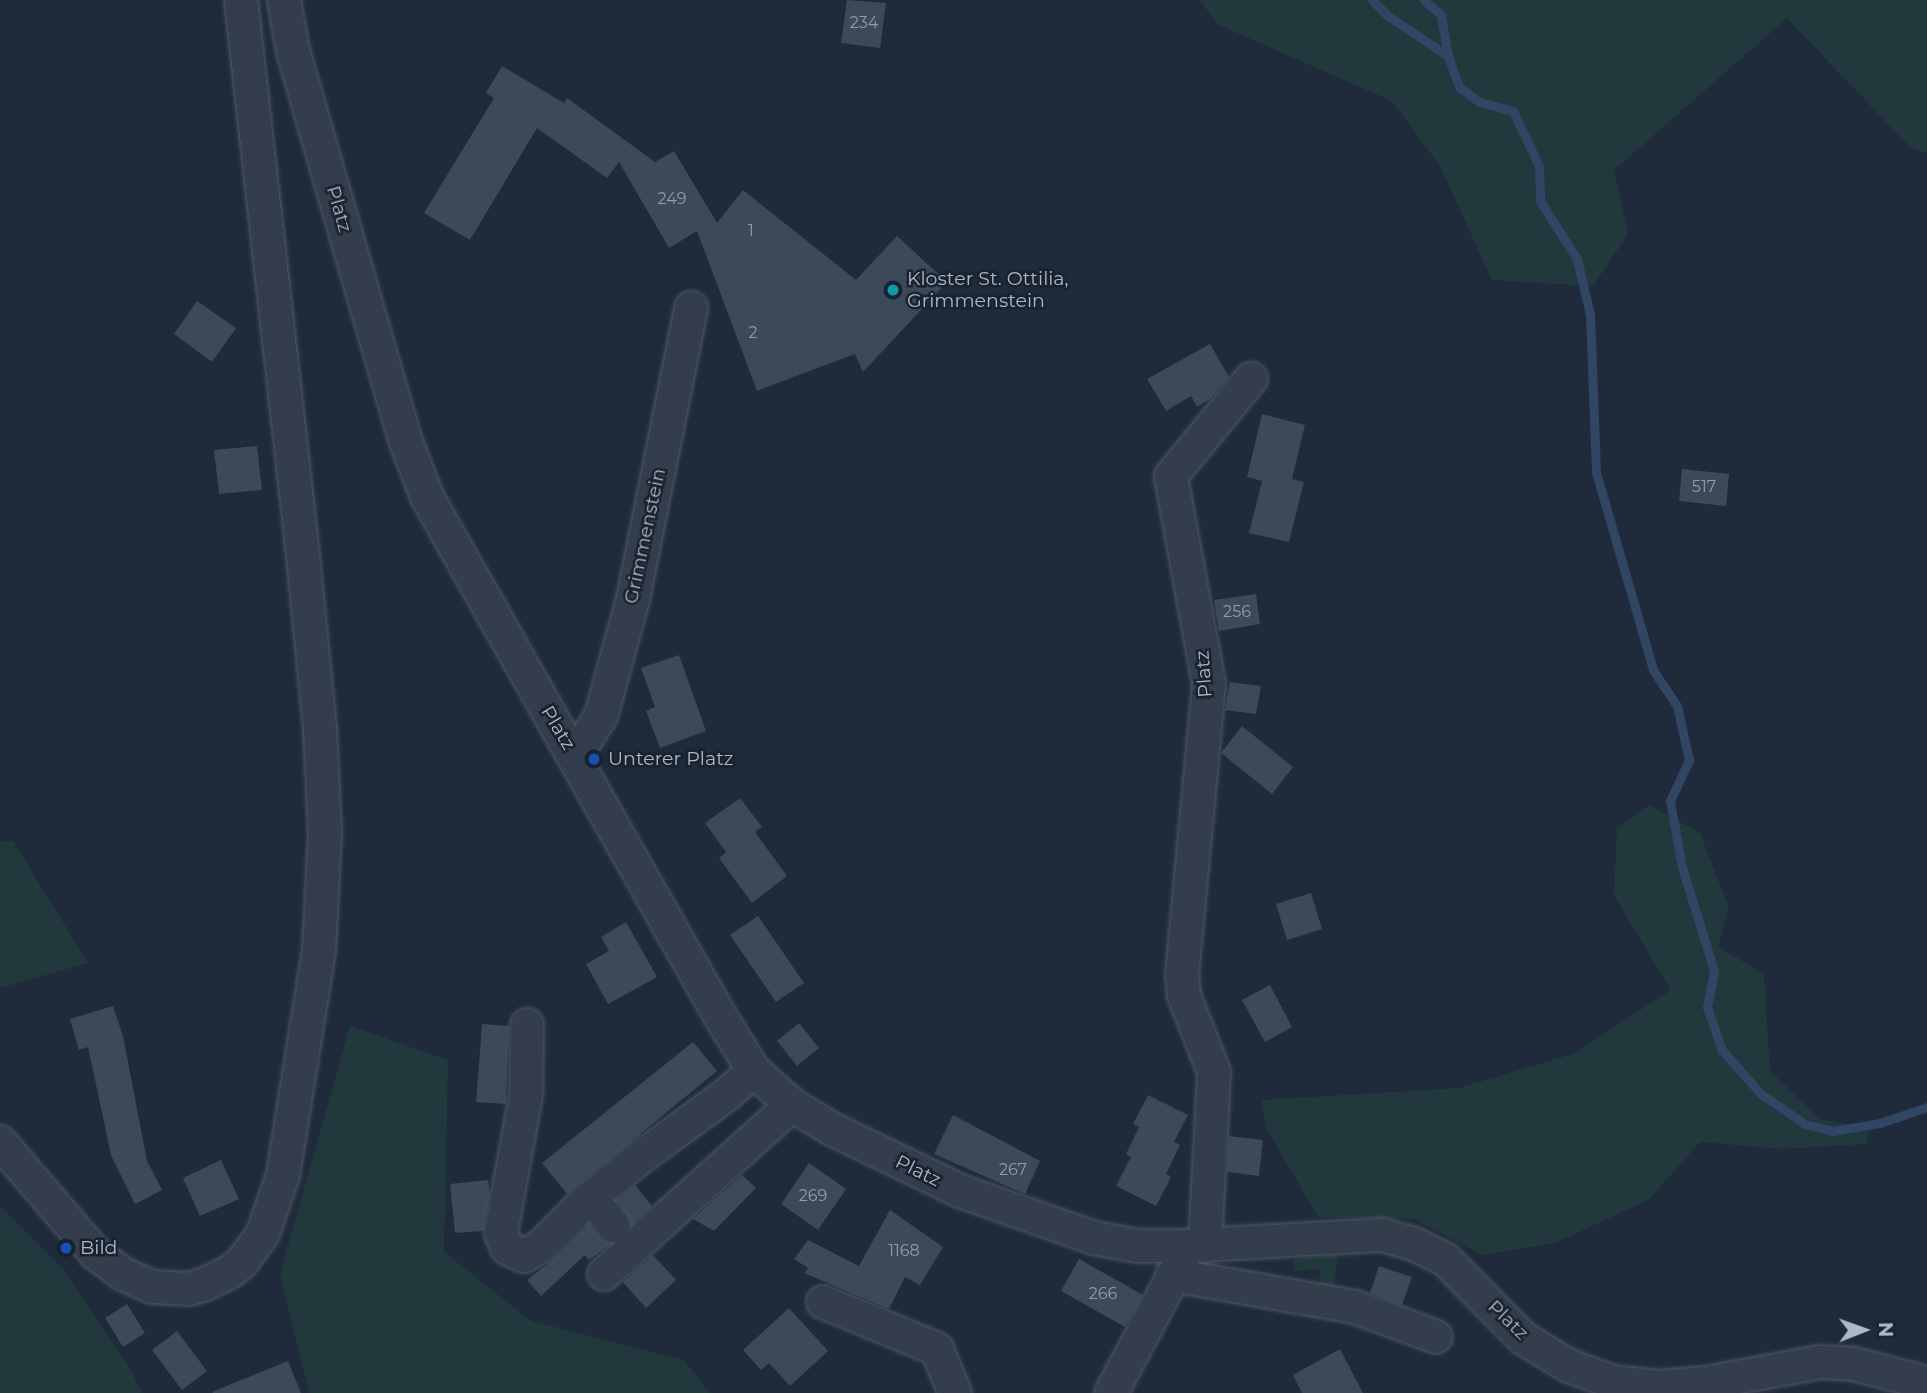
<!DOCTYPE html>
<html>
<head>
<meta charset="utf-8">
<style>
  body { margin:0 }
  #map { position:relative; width:1927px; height:1393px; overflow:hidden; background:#1f2b3b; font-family:Montserrat,sans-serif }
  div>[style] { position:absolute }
  .green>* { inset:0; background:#21393c }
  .stream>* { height:9px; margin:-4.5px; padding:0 4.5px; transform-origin:4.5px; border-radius:4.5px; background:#314664 }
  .building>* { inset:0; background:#3b495b }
  .roads { filter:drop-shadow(0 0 2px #4e5866) drop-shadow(0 0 2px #4e5866) }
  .minor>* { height:32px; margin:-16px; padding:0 16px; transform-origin:16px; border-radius:16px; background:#333d4b }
  .dots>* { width:19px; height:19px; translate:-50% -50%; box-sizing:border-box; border:4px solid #19222f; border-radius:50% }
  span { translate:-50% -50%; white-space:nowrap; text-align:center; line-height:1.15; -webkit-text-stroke:5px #19222f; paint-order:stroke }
  .number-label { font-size:16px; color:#919cac }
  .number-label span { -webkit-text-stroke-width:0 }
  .street-label { font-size:19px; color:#aeb8c7 }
  .poi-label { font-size:19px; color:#aeb8c7 }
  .left { translate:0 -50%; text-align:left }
  .north { position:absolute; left:1829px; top:1295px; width:70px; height:70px; -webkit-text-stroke:5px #19222f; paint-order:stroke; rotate:89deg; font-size:19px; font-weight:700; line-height:28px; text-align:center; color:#aeb8c7 }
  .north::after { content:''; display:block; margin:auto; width:24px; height:32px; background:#aeb8c7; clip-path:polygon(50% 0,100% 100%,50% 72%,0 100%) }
</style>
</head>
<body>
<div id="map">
  <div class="green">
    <div style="clip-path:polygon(1199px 0,1927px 0,1927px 153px,1910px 147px,1787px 18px,1614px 170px,1628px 234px,1593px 286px,1492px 280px,1440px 166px,1392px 101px,1219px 25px)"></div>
    <div style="clip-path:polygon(1649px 805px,1700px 833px,1729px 908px,1718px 946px,1764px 975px,1770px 1071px,1820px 1120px,1870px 1127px,1866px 1144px,1783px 1149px,1700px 1142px,1648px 1200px,1555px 1243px,1483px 1255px,1414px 1219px,1318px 1217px,1266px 1128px,1262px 1100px,1459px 1088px,1573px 1054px,1671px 990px,1614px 895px,1617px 828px)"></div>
    <div style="clip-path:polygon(13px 841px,88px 963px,0 988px,0 842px)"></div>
    <div style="clip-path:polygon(350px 1026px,448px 1060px,444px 1252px,531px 1321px,684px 1360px,710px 1393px,309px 1393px,280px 1274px)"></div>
    <div style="clip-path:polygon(0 1206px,63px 1269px,130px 1368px,142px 1393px,0 1393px)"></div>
    <div style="clip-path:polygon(1338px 1255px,1332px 1297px,1319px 1293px,1321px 1269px,1295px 1271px,1293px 1259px)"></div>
  </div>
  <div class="stream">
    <div style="left:1372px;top:0;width:23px;rotate:45deg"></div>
    <div style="left:1388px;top:16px;width:72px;rotate:33.7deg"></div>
    <div style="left:1448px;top:56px;width:33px;rotate:70deg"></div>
    <div style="left:1459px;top:87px;width:26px;rotate:36deg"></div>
    <div style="left:1480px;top:102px;width:34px;rotate:15deg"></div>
    <div style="left:1513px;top:111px;width:61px;rotate:64.7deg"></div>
    <div style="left:1539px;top:166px;width:35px;rotate:88deg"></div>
    <div style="left:1540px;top:201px;width:69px;rotate:57.5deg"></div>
    <div style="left:1577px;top:259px;width:57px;rotate:76.9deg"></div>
    <div style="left:1590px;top:315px;width:157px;rotate:87.8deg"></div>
    <div style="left:1596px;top:472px;width:206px;rotate:73.9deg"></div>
    <div style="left:1653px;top:670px;width:43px;rotate:56.3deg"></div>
    <div style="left:1677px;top:706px;width:55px;rotate:77.5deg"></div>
    <div style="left:1689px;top:760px;width:45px;rotate:114.9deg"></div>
    <div style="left:1670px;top:801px;width:67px;rotate:79.7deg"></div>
    <div style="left:1682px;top:867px;width:109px;rotate:72.9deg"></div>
    <div style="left:1714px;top:971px;width:37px;rotate:101deg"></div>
    <div style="left:1707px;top:1007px;width:46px;rotate:70.8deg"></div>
    <div style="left:1722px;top:1050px;width:59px;rotate:48.4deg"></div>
    <div style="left:1761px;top:1094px;width:53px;rotate:34.3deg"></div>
    <div style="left:1805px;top:1124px;width:29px;rotate:14deg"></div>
    <div style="left:1833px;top:1131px;width:48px;rotate:-9.7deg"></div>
    <div style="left:1880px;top:1123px;width:50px;rotate:-18.8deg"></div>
    <div style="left:1424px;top:0;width:23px;rotate:41deg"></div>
    <div style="left:1441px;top:15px;width:42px;rotate:80.3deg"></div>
  </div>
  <div class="building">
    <div style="clip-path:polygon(847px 0,886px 3px,880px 48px,841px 43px)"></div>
    <div style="clip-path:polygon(502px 66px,564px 103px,567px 98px,655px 162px,674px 151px,717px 223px,743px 190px,856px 280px,897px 236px,947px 282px,863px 372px,855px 354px,757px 391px,697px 231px,669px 248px,619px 162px,607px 178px,537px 128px,470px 240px,424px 213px,494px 98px,486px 93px)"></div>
    <div style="clip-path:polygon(197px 301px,236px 328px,212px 362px,174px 334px)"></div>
    <div style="clip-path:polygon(1210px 344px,1229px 377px,1210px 399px,1197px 407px,1191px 396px,1166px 411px,1147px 379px)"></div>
    <div style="clip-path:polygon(1262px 414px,1305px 425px,1292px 479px,1304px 482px,1289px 542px,1249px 533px,1262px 481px,1247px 477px)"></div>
    <div style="clip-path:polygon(257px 446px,262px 490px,219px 494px,214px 450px)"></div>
    <div style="clip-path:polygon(1682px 469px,1729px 474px,1726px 506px,1679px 501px)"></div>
    <div style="clip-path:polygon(1256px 594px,1260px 624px,1219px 631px,1214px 600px)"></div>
    <div style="clip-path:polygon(679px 655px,706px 731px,660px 748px,646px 711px,655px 707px,641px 668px)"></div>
    <div style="clip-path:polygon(1230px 682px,1261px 686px,1256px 714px,1225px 710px)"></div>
    <div style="clip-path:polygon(1242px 726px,1293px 767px,1272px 794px,1221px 753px)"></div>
    <div style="clip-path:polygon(740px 798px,762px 827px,755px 832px,787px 876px,752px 903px,719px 858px,726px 852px,705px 823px)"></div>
    <div style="clip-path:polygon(1311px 893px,1322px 929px,1287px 940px,1276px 904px)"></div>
    <div style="clip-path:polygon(758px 916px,804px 983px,776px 1002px,730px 935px)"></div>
    <div style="clip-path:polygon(626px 922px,657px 977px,608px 1004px,586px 964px,609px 951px,601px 937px)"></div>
    <div style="clip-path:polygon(1270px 985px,1292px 1027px,1265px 1042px,1242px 1000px)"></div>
    <div style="clip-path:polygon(113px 1006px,123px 1036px,147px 1161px,162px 1190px,135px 1204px,111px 1155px,88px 1047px,79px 1050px,70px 1019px)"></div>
    <div style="clip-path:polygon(799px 1023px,819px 1048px,797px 1066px,777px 1041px)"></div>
    <div style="clip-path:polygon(482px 1024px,509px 1026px,506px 1104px,476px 1102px)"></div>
    <div style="clip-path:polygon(693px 1042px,717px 1071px,567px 1194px,542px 1163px)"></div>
    <div style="clip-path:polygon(1148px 1095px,1188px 1115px,1174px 1142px,1180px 1145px,1166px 1174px,1171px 1177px,1156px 1206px,1116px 1186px,1131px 1157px,1126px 1154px,1139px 1127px,1133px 1124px)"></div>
    <div style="clip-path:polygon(953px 1115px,1040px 1161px,1025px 1194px,934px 1154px)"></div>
    <div style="clip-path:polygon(1229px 1136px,1263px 1140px,1259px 1176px,1227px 1172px)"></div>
    <div style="clip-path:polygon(221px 1160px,239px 1199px,200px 1216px,183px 1178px)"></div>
    <div style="clip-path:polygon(809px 1163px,846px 1189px,818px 1230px,781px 1204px)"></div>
    <div style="clip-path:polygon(742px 1175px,756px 1188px,714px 1231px,693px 1219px)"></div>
    <div style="clip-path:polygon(488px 1180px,490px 1193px,483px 1231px,455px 1233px,450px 1184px)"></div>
    <div style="clip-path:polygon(635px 1185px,652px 1206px,632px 1224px,617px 1200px)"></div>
    <div style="clip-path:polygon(890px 1210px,943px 1247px,920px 1285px,905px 1277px,889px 1309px,804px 1273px,808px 1268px,794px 1259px,808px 1240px,859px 1266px)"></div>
    <div style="clip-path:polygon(589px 1224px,600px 1238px,610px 1244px,589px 1260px,585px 1255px,541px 1296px,527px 1280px,554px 1259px)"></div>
    <div style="clip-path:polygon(653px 1255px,676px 1280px,646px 1308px,623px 1282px)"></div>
    <div style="clip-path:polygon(1079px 1259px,1143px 1295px,1125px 1327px,1061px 1291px)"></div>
    <div style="clip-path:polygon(1379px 1266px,1412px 1277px,1402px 1305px,1370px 1293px)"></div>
    <div style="clip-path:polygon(127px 1304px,145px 1333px,123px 1347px,105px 1318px)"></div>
    <div style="clip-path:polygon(789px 1308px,828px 1351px,790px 1386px,769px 1363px,761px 1370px,743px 1350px)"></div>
    <div style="clip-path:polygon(177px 1331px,207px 1371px,182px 1390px,152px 1350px)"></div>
    <div style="clip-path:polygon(1340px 1349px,1363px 1393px,1302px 1393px,1293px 1375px)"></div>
    <div style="clip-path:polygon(288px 1361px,301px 1393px,213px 1393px,212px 1392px)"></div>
  </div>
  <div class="roads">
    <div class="minor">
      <div style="left:284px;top:0;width:52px;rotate:80deg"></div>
      <div style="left:293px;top:51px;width:407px;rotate:73.9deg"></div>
      <div style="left:406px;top:442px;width:59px;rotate:69.1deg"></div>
      <div style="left:427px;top:497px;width:596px;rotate:60.55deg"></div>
      <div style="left:720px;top:1016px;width:65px;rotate:58.3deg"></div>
      <div style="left:754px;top:1071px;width:51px;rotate:41.8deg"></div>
      <div style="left:792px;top:1105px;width:47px;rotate:31deg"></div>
      <div style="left:832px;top:1129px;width:142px;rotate:25.8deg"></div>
      <div style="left:960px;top:1191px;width:142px;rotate:19.3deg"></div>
      <div style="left:1094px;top:1238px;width:45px;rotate:10.3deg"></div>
      <div style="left:1138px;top:1246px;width:46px"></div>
      <div style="left:1184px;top:1246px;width:199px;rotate:-3.2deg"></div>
      <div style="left:1383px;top:1235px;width:32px;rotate:16deg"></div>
      <div style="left:1414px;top:1244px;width:34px;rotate:26deg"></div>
      <div style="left:1445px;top:1259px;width:111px;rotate:45.4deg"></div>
      <div style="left:1523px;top:1338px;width:54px;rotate:31.3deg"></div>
      <div style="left:1569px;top:1366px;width:47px;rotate:20deg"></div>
      <div style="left:1613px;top:1382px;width:45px;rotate:6.3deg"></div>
      <div style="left:1658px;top:1387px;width:48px;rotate:-4.8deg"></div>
      <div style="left:1706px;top:1383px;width:116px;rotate:-10.4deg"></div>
      <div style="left:1820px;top:1362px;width:34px;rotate:3deg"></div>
      <div style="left:1854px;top:1364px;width:75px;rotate:14.6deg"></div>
      <div style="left:573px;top:753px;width:11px;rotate:-38deg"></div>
      <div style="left:582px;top:746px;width:36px;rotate:-58deg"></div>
      <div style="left:601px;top:716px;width:121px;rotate:-74.7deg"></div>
      <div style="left:633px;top:599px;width:297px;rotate:-78.7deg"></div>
      <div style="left:527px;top:1025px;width:70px;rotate:90.8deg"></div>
      <div style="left:526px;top:1095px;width:140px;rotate:100.3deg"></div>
      <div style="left:501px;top:1233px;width:16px;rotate:68deg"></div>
      <div style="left:507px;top:1248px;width:19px;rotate:25deg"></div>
      <div style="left:524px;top:1256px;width:20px;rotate:-30deg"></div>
      <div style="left:541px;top:1246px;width:57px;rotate:-45deg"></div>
      <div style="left:581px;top:1206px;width:72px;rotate:-39.4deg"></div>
      <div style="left:637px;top:1160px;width:110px;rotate:-36.1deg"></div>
      <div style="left:726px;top:1095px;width:37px;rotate:-41deg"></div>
      <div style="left:0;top:1142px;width:146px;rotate:49.4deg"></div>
      <div style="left:95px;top:1253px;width:35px;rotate:37deg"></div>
      <div style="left:123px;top:1274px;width:32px;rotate:24deg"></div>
      <div style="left:152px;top:1287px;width:36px;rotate:3deg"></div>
      <div style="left:188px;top:1289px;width:16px;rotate:-15deg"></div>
      <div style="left:203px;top:1285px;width:30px;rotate:-26deg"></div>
      <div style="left:230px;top:1272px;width:17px;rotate:-40deg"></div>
      <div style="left:243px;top:1261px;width:34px;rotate:-54deg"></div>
      <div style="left:263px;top:1233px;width:61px;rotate:-71deg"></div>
      <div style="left:283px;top:1175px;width:227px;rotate:-80.9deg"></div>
      <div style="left:319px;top:951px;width:117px;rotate:-87.1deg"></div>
      <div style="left:325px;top:834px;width:105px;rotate:-92.7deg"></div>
      <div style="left:320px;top:729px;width:184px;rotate:-95.6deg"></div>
      <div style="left:302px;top:546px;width:549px;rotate:-96.37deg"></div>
      <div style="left:591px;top:1198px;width:36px;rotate:51deg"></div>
      <div style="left:1205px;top:1246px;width:174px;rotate:-87deg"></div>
      <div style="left:1214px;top:1072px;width:82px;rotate:-111.5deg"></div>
      <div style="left:1184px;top:996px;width:21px;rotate:-95deg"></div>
      <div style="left:1182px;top:975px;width:292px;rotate:-84.7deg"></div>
      <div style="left:1209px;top:684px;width:211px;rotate:-100.4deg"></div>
      <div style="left:1171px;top:476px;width:126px;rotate:-50.5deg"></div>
      <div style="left:604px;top:1274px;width:253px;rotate:-42deg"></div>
      <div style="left:1172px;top:1275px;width:186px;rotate:9.9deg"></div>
      <div style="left:1355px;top:1307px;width:86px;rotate:20.3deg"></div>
      <div style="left:823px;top:1302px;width:123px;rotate:22.4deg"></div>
      <div style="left:937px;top:1349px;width:48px;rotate:67.8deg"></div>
      <div style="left:1111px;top:1393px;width:153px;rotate:-61.9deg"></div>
    </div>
  </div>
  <div class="dots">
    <div style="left:893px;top:290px;background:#0f9aa8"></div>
    <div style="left:594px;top:759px;background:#1a4fb4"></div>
    <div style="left:66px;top:1248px;background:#1a4fb4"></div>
  </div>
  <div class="number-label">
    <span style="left:864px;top:23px">234</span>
    <span style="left:672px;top:199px">249</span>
    <span style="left:751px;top:231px">1</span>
    <span style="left:753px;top:333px">2</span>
    <span style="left:1704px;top:487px">517</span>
    <span style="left:1237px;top:612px">256</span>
    <span style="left:1013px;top:1170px">267</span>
    <span style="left:813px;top:1196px">269</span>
    <span style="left:904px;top:1251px">1168</span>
    <span style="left:1103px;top:1294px">266</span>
  </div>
  <div class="street-label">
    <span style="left:339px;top:209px;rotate:74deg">Platz</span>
    <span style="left:645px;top:536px;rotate:-78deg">Grimmenstein</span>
    <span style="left:1204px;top:674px;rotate:-94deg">Platz</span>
    <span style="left:558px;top:728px;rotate:59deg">Platz</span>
    <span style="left:918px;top:1171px;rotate:26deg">Platz</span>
    <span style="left:1508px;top:1320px;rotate:44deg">Platz</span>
  </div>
  <div class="poi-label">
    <span class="left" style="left:907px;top:290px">Kloster St. Ottilia,<br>Grimmenstein</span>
    <span class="left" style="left:608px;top:759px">Unterer Platz</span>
    <span class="left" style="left:80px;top:1248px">Bild</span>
  </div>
  <div class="north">N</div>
</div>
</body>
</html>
